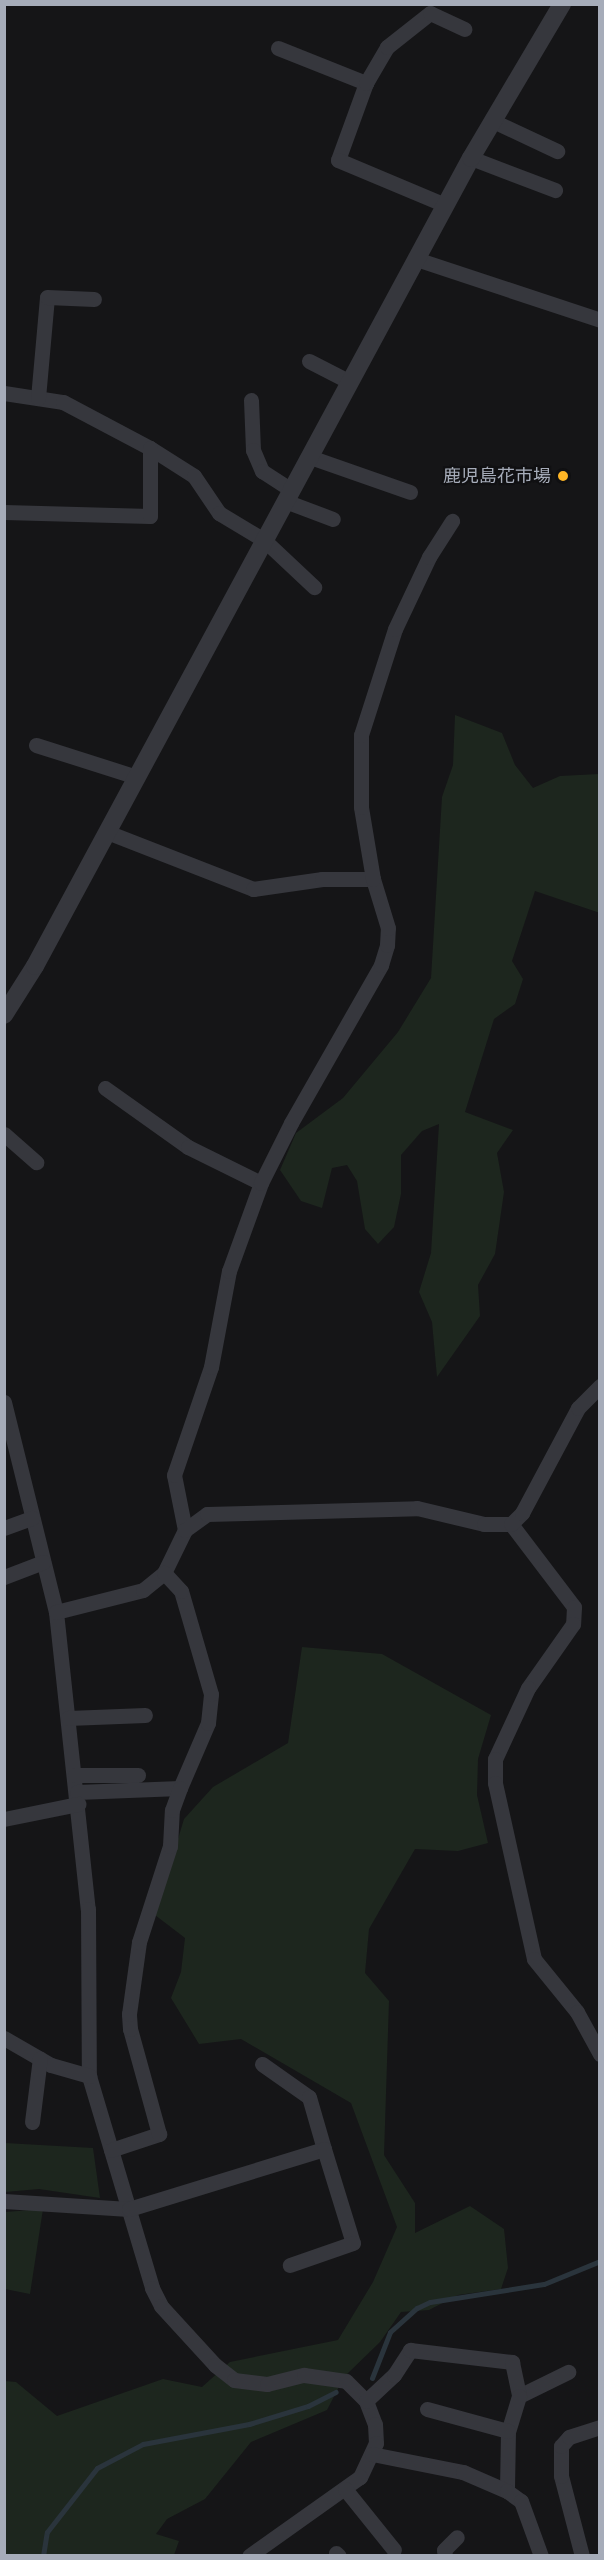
<!DOCTYPE html>
<html>
<head>
<meta charset="utf-8">
<style>
  body { margin:0 }
  #map { position:relative; width:604px; height:2560px; overflow:hidden; background:#151517; font-family:Rubik,"Noto Sans JP",sans-serif }
  div>[style] { position:absolute }
  .green>* { inset:0; background:#1d261e }
  .stream>* { height:5px; margin:-2.5px; padding:0 2.5px; transform-origin:2.5px; border-radius:2.5px; background:#2a343c }
  .minor>* { height:15px; margin:-7.5px; padding:0 7.5px; transform-origin:7.5px; border-radius:7.5px; background:#36373d }
  .tertiary>* { height:18px; margin:-9px; padding:0 9px; transform-origin:9px; border-radius:9px; background:#36373d }
  .dots>* { width:16px; height:16px; translate:-50% -50%; box-sizing:border-box; border:3px solid #101012; border-radius:50% }
  span { translate:-50% -50%; white-space:nowrap; text-align:center; line-height:1.15; -webkit-text-stroke:4.5px #101012; paint-order:stroke }
  .poi-label { font-size:18px; color:#a6acb9 }
  .right { translate:-100% -50%; text-align:right }
  .frame { position:absolute; inset:0; border:6px solid #a6acb9; pointer-events:none }
</style>
</head>
<body>
<div id="map">
  <div class="green">
    <div style="clip-path:polygon(455px 715px,502px 733px,515px 765px,533px 788px,560px 776px,599px 774px,600px 913px,535px 891px,512px 961px,523px 979px,515px 1004px,494px 1019px,465px 1112px,513px 1130px,497px 1153px,504px 1192px,495px 1254px,478px 1285px,480px 1316px,437px 1377px,432px 1322px,419px 1292px,431px 1253px,439px 1124px,422px 1131px,401px 1155px,401px 1194px,394px 1227px,378px 1244px,365px 1229px,357px 1181px,347px 1165px,332px 1168px,322px 1208px,301px 1201px,280px 1170px,296px 1133px,343px 1098px,398px 1032px,431px 978px,442px 797px,453px 765px)"></div>
    <div style="clip-path:polygon(302px 1647px,382px 1654px,491px 1715px,478px 1759px,477px 1795px,488px 1843px,458px 1851px,415px 1849px,369px 1929px,365px 1973px,389px 2001px,384px 2155px,415px 2203px,415px 2233px,470px 2206px,504px 2229px,508px 2268px,501px 2289px,458px 2295px,429px 2310px,401px 2312px,380px 2342px,344px 2377px,327px 2410px,251px 2442px,205px 2499px,167px 2519px,156px 2534px,179px 2541px,174px 2555px,5px 2556px,5px 2381px,16px 2382px,57px 2416px,163px 2379px,202px 2387px,230px 2362px,338px 2340px,373px 2282px,397px 2227px,351px 2103px,241px 2039px,199px 2044px,171px 1998px,181px 1972px,185px 1938px,155px 1915px,184px 1819px,213px 1787px,288px 1743px)"></div>
    <div style="clip-path:polygon(5px 2143px,93px 2148px,100px 2198px,39px 2189px,5px 2192px)"></div>
    <div style="clip-path:polygon(43px 2209px,30px 2294px,5px 2289px,5px 2212px)"></div>
  </div>
  <div class="stream">
    <div style="left:372px;top:2378px;width:49px;rotate:-68.6deg"></div>
    <div style="left:390px;top:2332px;width:36px;rotate:-42deg"></div>
    <div style="left:417px;top:2308px;width:14px;rotate:-25deg"></div>
    <div style="left:430px;top:2302px;width:115px;rotate:-9deg"></div>
    <div style="left:544px;top:2284px;width:61px;rotate:-22.3deg"></div>
    <div style="left:43px;top:2556px;width:24px;rotate:-81deg"></div>
    <div style="left:47px;top:2532px;width:81px;rotate:-52deg"></div>
    <div style="left:97px;top:2468px;width:52px;rotate:-27.6deg"></div>
    <div style="left:143px;top:2444px;width:108px;rotate:-10.7deg"></div>
    <div style="left:249px;top:2424px;width:62px;rotate:-17deg"></div>
    <div style="left:308px;top:2406px;width:31px;rotate:-27deg"></div>
  </div>
  <div class="minor">
    <div style="left:278px;top:48px;width:95px;rotate:21.7deg"></div>
    <div style="left:366px;top:83px;width:82px;rotate:110deg"></div>
    <div style="left:338px;top:160px;width:116px;rotate:22.8deg"></div>
    <div style="left:366px;top:83px;width:42px;rotate:-59.7deg"></div>
    <div style="left:387px;top:47px;width:55px;rotate:-38.3deg"></div>
    <div style="left:430px;top:13px;width:38px;rotate:25deg"></div>
    <div style="left:493px;top:121px;width:71px;rotate:25.1deg"></div>
    <div style="left:471px;top:158px;width:90px;rotate:20.9deg"></div>
    <div style="left:416px;top:259px;width:194px;rotate:18.3deg"></div>
    <div style="left:309px;top:361px;width:46px;rotate:27.1deg"></div>
    <div style="left:4px;top:393px;width:60px;rotate:8.7deg"></div>
    <div style="left:63px;top:402px;width:98px;rotate:27.9deg"></div>
    <div style="left:150px;top:448px;width:52px;rotate:32.5deg"></div>
    <div style="left:194px;top:476px;width:45px;rotate:56deg"></div>
    <div style="left:219px;top:513px;width:52px;rotate:31deg"></div>
    <div style="left:264px;top:540px;width:69px;rotate:43.2deg"></div>
    <div style="left:38px;top:398px;width:101px;rotate:-84.9deg"></div>
    <div style="left:47px;top:297px;width:47px;rotate:2.4deg"></div>
    <div style="left:251px;top:400px;width:50px;rotate:87.7deg"></div>
    <div style="left:253px;top:450px;width:23px;rotate:67deg"></div>
    <div style="left:262px;top:471px;width:35px;rotate:33deg"></div>
    <div style="left:310px;top:457px;width:106px;rotate:19.3deg"></div>
    <div style="left:285px;top:501px;width:51px;rotate:20.6deg"></div>
    <div style="left:4px;top:512px;width:146px;rotate:1.6deg"></div>
    <div style="left:150px;top:516px;width:68px;rotate:-90deg"></div>
    <div style="left:36px;top:745px;width:106px;rotate:17.6deg"></div>
    <div style="left:107px;top:832px;width:157px;rotate:21.3deg"></div>
    <div style="left:253px;top:889px;width:70px;rotate:-8.2deg"></div>
    <div style="left:322px;top:879px;width:51px"></div>
    <div style="left:105px;top:1088px;width:102px;rotate:35.4deg"></div>
    <div style="left:188px;top:1147px;width:81px;rotate:26.3deg"></div>
    <div style="left:4px;top:1134px;width:43px;rotate:41.2deg"></div>
    <div style="left:4px;top:1402px;width:216px;rotate:76.1deg"></div>
    <div style="left:56px;top:1612px;width:299px;rotate:83.9deg"></div>
    <div style="left:88px;top:1909px;width:167px;rotate:89.7deg"></div>
    <div style="left:89px;top:2076px;width:221px;rotate:73.4deg"></div>
    <div style="left:152px;top:2288px;width:20px;rotate:63deg"></div>
    <div style="left:161px;top:2306px;width:80px;rotate:47.5deg"></div>
    <div style="left:215px;top:2365px;width:24px;rotate:38deg"></div>
    <div style="left:234px;top:2380px;width:33px;rotate:7deg"></div>
    <div style="left:267px;top:2384px;width:38px;rotate:-14deg"></div>
    <div style="left:304px;top:2375px;width:42px;rotate:8.1deg"></div>
    <div style="left:346px;top:2381px;width:28px;rotate:45deg"></div>
    <div style="left:366px;top:2401px;width:25px;rotate:69deg"></div>
    <div style="left:375px;top:2424px;width:19px;rotate:87deg"></div>
    <div style="left:376px;top:2443px;width:38px;rotate:115deg"></div>
    <div style="left:360px;top:2477px;width:136px;rotate:144.6deg"></div>
    <div style="left:511px;top:1524px;width:104px;rotate:52.8deg"></div>
    <div style="left:574px;top:1607px;width:17px;rotate:93deg"></div>
    <div style="left:573px;top:1624px;width:78px;rotate:125.1deg"></div>
    <div style="left:528px;top:1688px;width:78px;rotate:114.9deg"></div>
    <div style="left:495px;top:1759px;width:24px;rotate:90deg"></div>
    <div style="left:495px;top:1783px;width:180px;rotate:77.5deg"></div>
    <div style="left:534px;top:1959px;width:68px;rotate:50.9deg"></div>
    <div style="left:577px;top:2012px;width:48px;rotate:61.3deg"></div>
    <div style="left:4px;top:1528px;width:30px;rotate:-20deg"></div>
    <div style="left:185px;top:1530px;width:56px;rotate:-101.3deg"></div>
    <div style="left:174px;top:1475px;width:114px;rotate:-71.1deg"></div>
    <div style="left:211px;top:1367px;width:98px;rotate:-79.4deg"></div>
    <div style="left:229px;top:1271px;width:94px;rotate:-70deg"></div>
    <div style="left:261px;top:1183px;width:67px;rotate:-63.4deg"></div>
    <div style="left:291px;top:1123px;width:182px;rotate:-60.3deg"></div>
    <div style="left:381px;top:965px;width:21px;rotate:-73deg"></div>
    <div style="left:387px;top:945px;width:17px;rotate:-87deg"></div>
    <div style="left:388px;top:928px;width:51px;rotate:-107deg"></div>
    <div style="left:373px;top:879px;width:73px;rotate:-99.5deg"></div>
    <div style="left:361px;top:807px;width:72px;rotate:-90deg"></div>
    <div style="left:361px;top:735px;width:111px;rotate:-72.2deg"></div>
    <div style="left:395px;top:629px;width:80px;rotate:-64.7deg"></div>
    <div style="left:429px;top:557px;width:43px;rotate:-57.4deg"></div>
    <div style="left:4px;top:1577px;width:42px;rotate:-21deg"></div>
    <div style="left:56px;top:1612px;width:90px;rotate:-14.2deg"></div>
    <div style="left:143px;top:1590px;width:27px;rotate:-39deg"></div>
    <div style="left:164px;top:1573px;width:48px;rotate:-64deg"></div>
    <div style="left:185px;top:1530px;width:27px;rotate:-36deg"></div>
    <div style="left:207px;top:1514px;width:210px;rotate:-1.6deg"></div>
    <div style="left:417px;top:1508px;width:69px;rotate:13.4deg"></div>
    <div style="left:484px;top:1524px;width:27px"></div>
    <div style="left:511px;top:1524px;width:16px;rotate:-45deg"></div>
    <div style="left:522px;top:1513px;width:119px;rotate:-61.9deg"></div>
    <div style="left:578px;top:1408px;width:31px;rotate:-45deg"></div>
    <div style="left:68px;top:1718px;width:77px;rotate:-2.2deg"></div>
    <div style="left:75px;top:1775px;width:63px"></div>
    <div style="left:77px;top:1792px;width:103px;rotate:-2.2deg"></div>
    <div style="left:180px;top:1788px;width:71px;rotate:-66.7deg"></div>
    <div style="left:208px;top:1723px;width:29px;rotate:-84deg"></div>
    <div style="left:211px;top:1694px;width:107px;rotate:-106.2deg"></div>
    <div style="left:181px;top:1591px;width:25px;rotate:-133deg"></div>
    <div style="left:4px;top:1819px;width:76px;rotate:-11.5deg"></div>
    <div style="left:4px;top:2038px;width:54px;rotate:29.9deg"></div>
    <div style="left:51px;top:2065px;width:40px;rotate:16deg"></div>
    <div style="left:262px;top:2064px;width:57px;rotate:35.1deg"></div>
    <div style="left:309px;top:2097px;width:54px;rotate:73.9deg"></div>
    <div style="left:32px;top:2122px;width:64px;rotate:-82.9deg"></div>
    <div style="left:111px;top:2150px;width:51px;rotate:-18.4deg"></div>
    <div style="left:159px;top:2134px;width:109px;rotate:-105.4deg"></div>
    <div style="left:130px;top:2029px;width:15px;rotate:-94deg"></div>
    <div style="left:129px;top:2014px;width:73px;rotate:-82.1deg"></div>
    <div style="left:139px;top:1942px;width:101px;rotate:-72.1deg"></div>
    <div style="left:170px;top:1846px;width:36px;rotate:-87deg"></div>
    <div style="left:172px;top:1810px;width:23px;rotate:-70deg"></div>
    <div style="left:4px;top:2201px;width:125px;rotate:3.7deg"></div>
    <div style="left:129px;top:2209px;width:204px;rotate:-17.1deg"></div>
    <div style="left:324px;top:2149px;width:98px;rotate:72.9deg"></div>
    <div style="left:353px;top:2243px;width:67px;rotate:160.8deg"></div>
    <div style="left:519px;top:2396px;width:55px;rotate:-26.1deg"></div>
    <div style="left:366px;top:2401px;width:38px;rotate:-43deg"></div>
    <div style="left:394px;top:2375px;width:30px;rotate:-57deg"></div>
    <div style="left:410px;top:2350px;width:103px;rotate:6.7deg"></div>
    <div style="left:512px;top:2362px;width:35px;rotate:78deg"></div>
    <div style="left:519px;top:2396px;width:37px;rotate:107deg"></div>
    <div style="left:508px;top:2431px;width:60px;rotate:91deg"></div>
    <div style="left:427px;top:2409px;width:84px;rotate:15.2deg"></div>
    <div style="left:372px;top:2454px;width:93px;rotate:11.2deg"></div>
    <div style="left:463px;top:2472px;width:48px;rotate:23.4deg"></div>
    <div style="left:507px;top:2491px;width:17px;rotate:36deg"></div>
    <div style="left:521px;top:2501px;width:59px;rotate:70deg"></div>
    <div style="left:345px;top:2489px;width:78px;rotate:51.2deg"></div>
    <div style="left:336px;top:2553px;width:4px;rotate:45deg"></div>
    <div style="left:445px;top:2556px;width:6px;rotate:-99deg"></div>
    <div style="left:444px;top:2550px;width:18px;rotate:-45deg"></div>
    <div style="left:582px;top:2556px;width:83px;rotate:-104.7deg"></div>
    <div style="left:561px;top:2476px;width:30px;rotate:-90deg"></div>
    <div style="left:561px;top:2446px;width:12px;rotate:-48deg"></div>
    <div style="left:569px;top:2437px;width:33px;rotate:-18deg"></div>
  </div>
  <div class="tertiary">
    <div style="left:4px;top:1015px;width:58px;rotate:-57.7deg"></div>
    <div style="left:35px;top:966px;width:918px;rotate:-61.65deg"></div>
    <div style="left:471px;top:158px;width:179px;rotate:-59.4deg"></div>
  </div>
  <div class="dots">
    <div style="left:563px;top:476px;background:#ffb626"></div>
  </div>
  <div class="poi-label">
    <span class="right" style="left:551px;top:476px">鹿児島花市場</span>
  </div>
  <div class="frame"></div>
</div>
</body>
</html>
